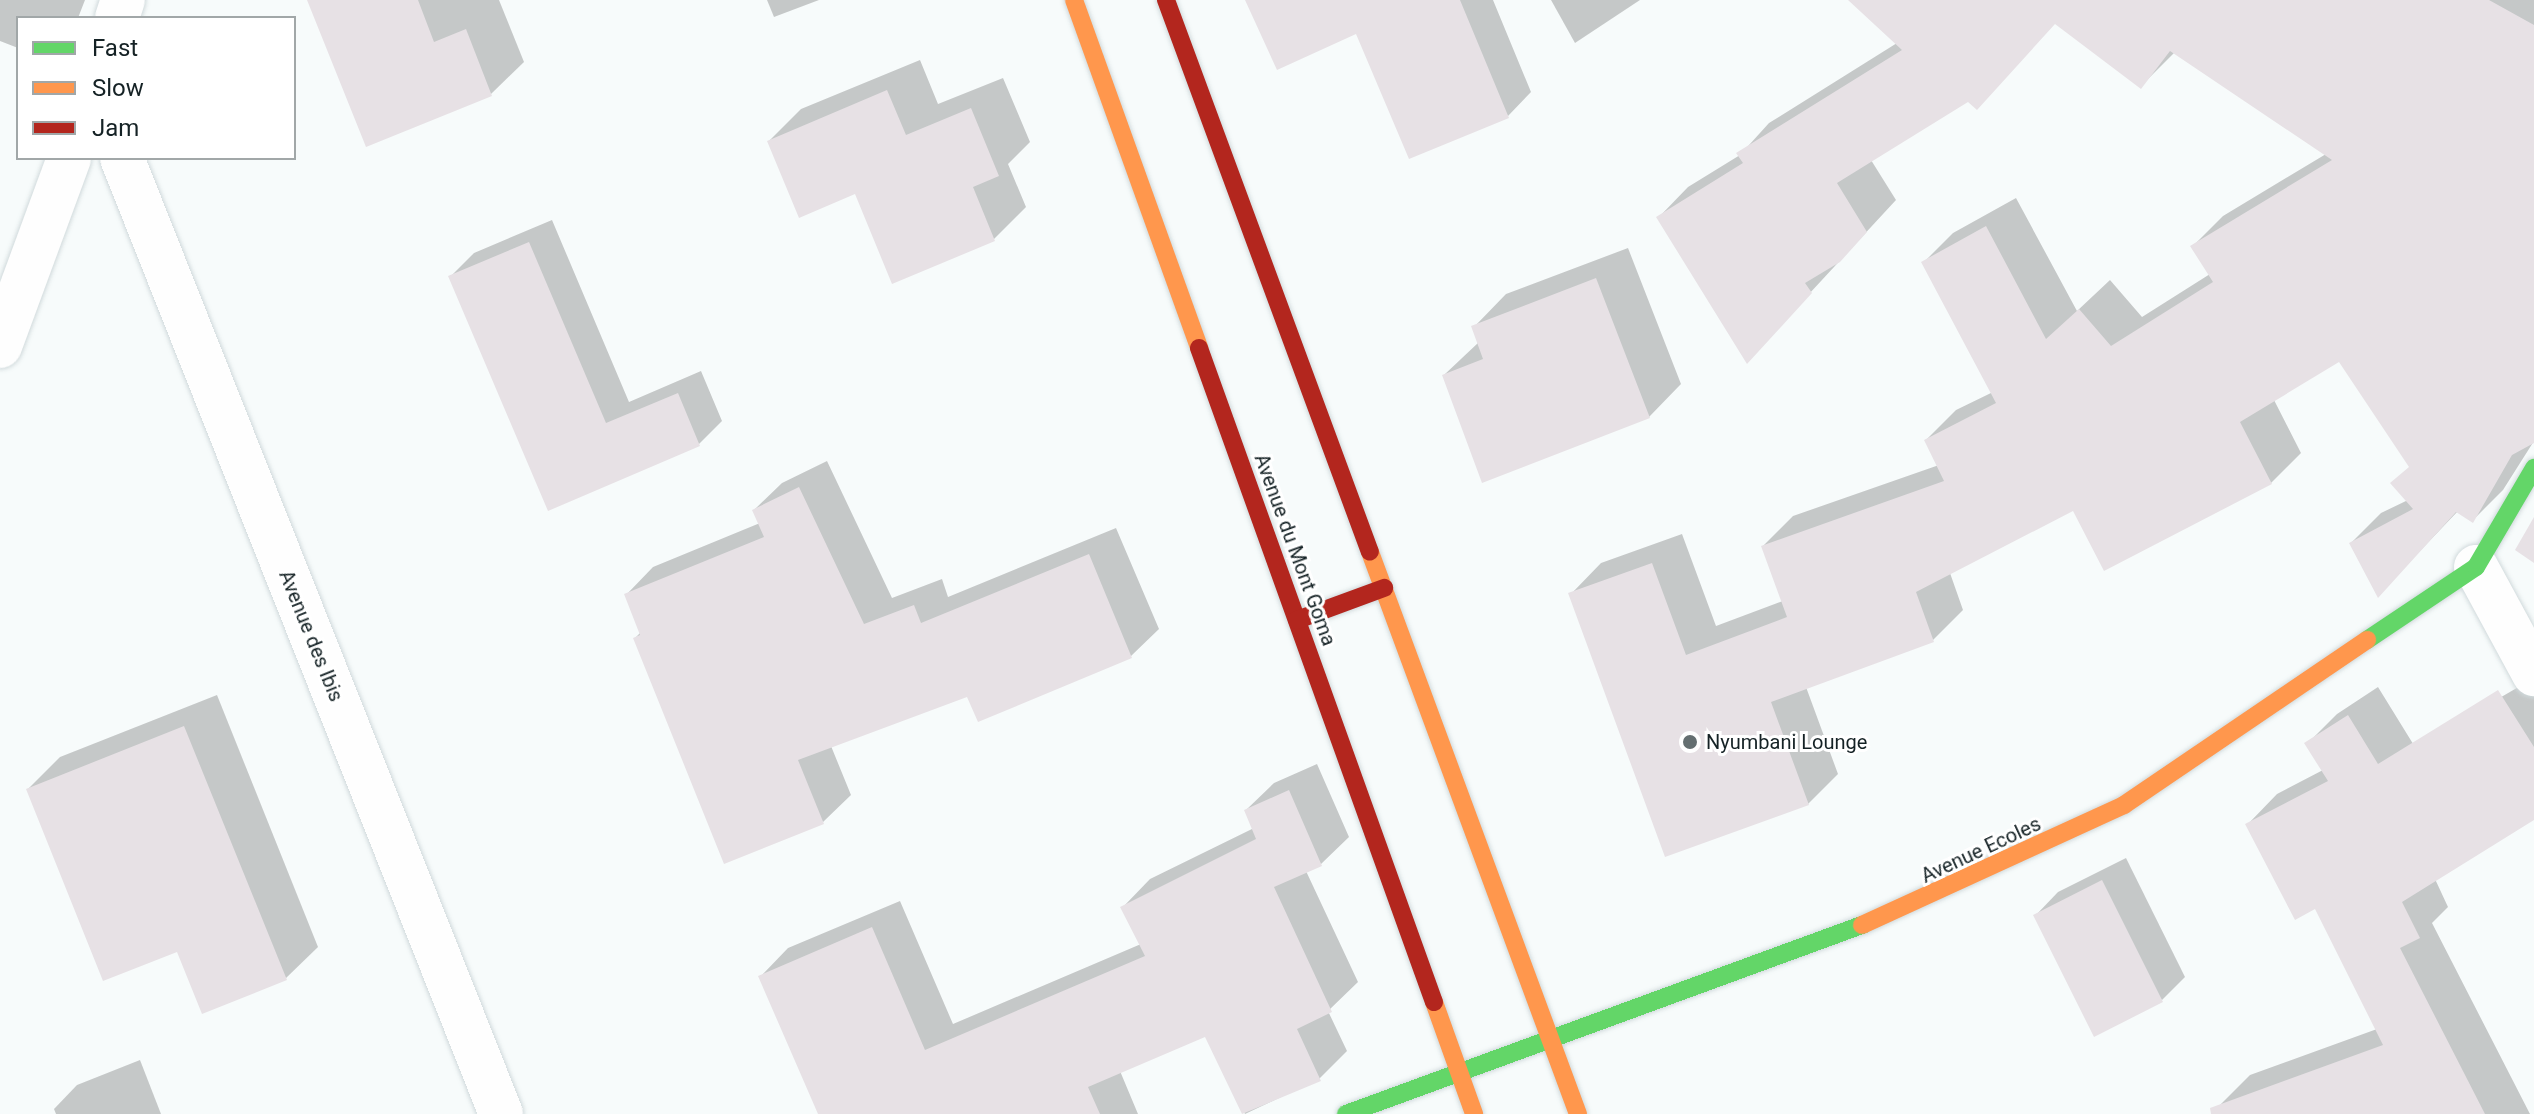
<!DOCTYPE html>
<html>
<head>
<meta charset="utf-8">
<style>
  body { margin:0 }
  #map { position:relative; width:2534px; height:1114px; overflow:hidden; background:#f7fbfb; font-family:Roboto,sans-serif }
  div>[style] { position:absolute }
  .shadow>* { inset:0; background:#0003 }
  .building>* { inset:0; background:#e7e1e5 }
  .roads { filter:drop-shadow(0 0 2px #d1dadc) drop-shadow(0 0 2px #d1dadc) }
  .street>* { height:44px; margin:-22px; padding:0 22px; transform-origin:22px; border-radius:22px; background:#fefefe }
  .fast>* { height:18px; margin:-9px; padding:0 9px; transform-origin:9px; border-radius:9px; background:#63d668 }
  .slow>* { height:18px; margin:-9px; padding:0 9px; transform-origin:9px; border-radius:9px; background:#ff974d }
  .jam>* { height:18px; margin:-9px; padding:0 9px; transform-origin:9px; border-radius:9px; background:#b3261e }
  .dots>* { width:22px; height:22px; translate:-50% -50%; box-sizing:border-box; border:4px solid #fff; border-radius:50% }
  span { translate:-50% -50%; white-space:nowrap; text-align:center; line-height:1.15; -webkit-text-stroke:6px #fff; paint-order:stroke }
  .street-label { font-size:20px; color:#152225 }
  .poi-label { font-size:20px; color:#152225 }
  .left { translate:0 -50%; text-align:left }
  .legend { position:absolute; left:16px; top:16px; width:280px; height:144px; box-sizing:border-box; background:#fff; border:2px solid #a1a7a8; margin:0; padding:10px 14px; list-style:none; font-size:24px; color:#152225 }
  .legend li { display:flex; align-items:center; gap:16px; height:40px }
  .legend b { width:40px; border:2px solid #a1a7a8 }
</style>
</head>
<body>
<div id="map">
  <div class="shadow">
    <div style="clip-path:polygon(0 0,85px 0,78px 18px,18px 18px,18px 48px,0 41px)"></div>
    <div style="clip-path:polygon(309px 0,499px 0,524px 62px,491px 94px,367px 144px)"></div>
    <div style="clip-path:polygon(767px 0,819px 0,774px 17px)"></div>
    <div style="clip-path:polygon(1252px 0,1493px 0,1531px 92px,1508px 116px,1357px 31px)"></div>
    <div style="clip-path:polygon(1551px 0,1640px 0,1575px 43px)"></div>
    <div style="clip-path:polygon(1851px 0,2534px 0,2534px 441px,2503px 490px,2473px 520px,2458px 511px,2379px 594px,2351px 543px,2381px 513px,2408px 500px,2410px 466px,2340px 359px,2274px 400px,2301px 453px,2271px 483px,2074px 509px,1950px 573px,1963px 610px,1933px 640px,1806px 687px,1838px 774px,1808px 804px,1571px 594px,1601px 563px,1682px 534px,1716px 626px,1783px 601px,1763px 546px,1793px 516px,1939px 465px,1926px 440px,1956px 410px,1993px 392px,1923px 263px,1953px 233px,2016px 198px,2077px 311px,2110px 280px,2142px 317px,2210px 274px,2193px 246px,2223px 216px,2326px 154px,2175px 52px,2141px 86px,2056px 22px,1977px 107px,1968px 99px,1871px 160px,1896px 200px,1748px 360px,1659px 217px,1688px 187px,1740px 155px,1769px 123px,1897px 43px)"></div>
    <div style="clip-path:polygon(920px 60px,938px 104px,1003px 78px,1030px 142px,1008px 164px,1026px 207px,994px 239px,893px 281px,856px 191px,769px 141px,801px 109px)"></div>
    <div style="clip-path:polygon(552px 220px,629px 402px,701px 371px,722px 421px,699px 444px,549px 509px,451px 276px,474px 253px)"></div>
    <div style="clip-path:polygon(1628px 248px,1681px 384px,1649px 417px,1444px 375px,1479px 342px,1474px 327px,1506px 294px)"></div>
    <div style="clip-path:polygon(827px 461px,892px 598px,942px 579px,948px 597px,1116px 528px,1159px 629px,1131px 656px,968px 694px,831px 746px,851px 795px,823px 822px,635px 638px,641px 632px,626px 595px,653px 567px,760px 523px,754px 510px,782px 483px)"></div>
    <div style="clip-path:polygon(2534px 678px,2534px 818px,2435px 879px,2448px 907px,2432px 923px,2530px 1114px,2223px 1114px,2220px 1105px,2250px 1075px,2377px 1029px,2316px 906px,2248px 824px,2277px 794px,2323px 770px,2307px 744px,2337px 714px,2378px 687px,2415px 747px)"></div>
    <div style="clip-path:polygon(217px 695px,318px 947px,285px 979px,178px 950px,28px 789px,60px 757px)"></div>
    <div style="clip-path:polygon(1317px 764px,1349px 837px,1321px 864px,1306px 871px,1358px 982px,1328px 1011px,1347px 1051px,1319px 1079px,1245px 1114px,1206px 1035px,1120px 1071px,1138px 1114px,820px 1114px,761px 976px,788px 948px,900px 901px,953px 1024px,1141px 944px,1123px 907px,1150px 879px,1254px 828px,1246px 810px,1274px 783px)"></div>
    <div style="clip-path:polygon(2126px 858px,2185px 977px,2162px 1000px,2035px 916px,2058px 892px)"></div>
    <div style="clip-path:polygon(140px 1060px,161px 1114px,56px 1114px,54px 1109px,77px 1085px)"></div>
  </div>
  <div class="building">
    <div style="clip-path:polygon(307px 0,418px 0,434px 42px,466px 29px,492px 96px,366px 147px)"></div>
    <div style="clip-path:polygon(1245px 0,1460px 0,1509px 118px,1409px 159px,1356px 34px,1277px 70px)"></div>
    <div style="clip-path:polygon(1848px 0,2489px 0,2534px 25px,2534px 443px,2512px 455px,2473px 523px,2456px 512px,2378px 598px,2349px 543px,2413px 509px,2390px 483px,2409px 467px,2339px 362px,2240px 422px,2272px 484px,2104px 571px,2073px 511px,1916px 592px,1934px 642px,1771px 702px,1809px 805px,1665px 857px,1568px 593px,1652px 563px,1686px 655px,1787px 617px,1761px 546px,1944px 481px,1924px 440px,1996px 403px,1921px 262px,1986px 226px,2046px 339px,2079px 309px,2111px 346px,2213px 282px,2190px 246px,2332px 160px,2170px 51px,2141px 89px,2055px 24px,1977px 110px,1968px 102px,1837px 183px,1867px 232px,1840px 262px,1805px 283px,1812px 293px,1747px 364px,1656px 217px,1743px 163px,1736px 153px,1902px 50px)"></div>
    <div style="clip-path:polygon(887px 90px,906px 135px,971px 108px,999px 176px,973px 187px,995px 241px,892px 284px,855px 194px,799px 218px,767px 141px)"></div>
    <div style="clip-path:polygon(529px 242px,606px 423px,678px 393px,700px 446px,548px 511px,448px 276px)"></div>
    <div style="clip-path:polygon(1596px 278px,1650px 418px,1482px 483px,1442px 375px,1483px 359px,1471px 326px)"></div>
    <div style="clip-path:polygon(799px 487px,864px 624px,914px 605px,921px 623px,1089px 554px,1132px 658px,978px 722px,967px 697px,798px 760px,824px 824px,724px 864px,633px 638px,640px 635px,624px 594px,764px 537px,752px 510px)"></div>
    <div style="clip-path:polygon(2534px 517px,2534px 563px,2515px 550px)"></div>
    <div style="clip-path:polygon(2498px 690px,2534px 747px,2534px 820px,2402px 902px,2420px 938px,2400px 948px,2485px 1114px,2211px 1114px,2210px 1108px,2383px 1045px,2315px 909px,2295px 920px,2245px 824px,2328px 781px,2304px 743px,2348px 715px,2378px 764px)"></div>
    <div style="clip-path:polygon(184px 726px,287px 980px,202px 1014px,177px 952px,103px 981px,26px 789px)"></div>
    <div style="clip-path:polygon(1289px 790px,1322px 866px,1274px 887px,1332px 1012px,1297px 1029px,1321px 1081px,1242px 1114px,1205px 1037px,1088px 1087px,1100px 1114px,818px 1114px,758px 976px,872px 927px,925px 1050px,1145px 956px,1120px 907px,1256px 839px,1244px 810px)"></div>
    <div style="clip-path:polygon(2102px 880px,2163px 1002px,2094px 1037px,2033px 915px)"></div>
  </div>
  <div class="roads">
    <div class="street">
      <div style="left:117px;top:18px;width:19px;rotate:-72deg"></div>
      <div style="left:122px;top:158px;width:1028px;rotate:68.37deg"></div>
      <div style="left:0;top:346px;width:200px;rotate:-69.8deg"></div>
      <div style="left:2476px;top:567px;width:122px;rotate:61.5deg"></div>
    </div>
    <div class="fast">
      <div style="left:2367px;top:640px;width:131px;rotate:-33.8deg"></div>
      <div style="left:2476px;top:567px;width:115px;rotate:-59.6deg"></div>
      <div style="left:1346px;top:1114px;width:550px;rotate:-20.12deg"></div>
    </div>
    <div class="slow">
      <div style="left:1074px;top:0;width:370px;rotate:70.2deg"></div>
      <div style="left:1370px;top:552px;width:599px;rotate:69.69deg"></div>
      <div style="left:1862px;top:925px;width:288px;rotate:-24.6deg"></div>
      <div style="left:2124px;top:805px;width:294px;rotate:-34.2deg"></div>
      <div style="left:1434px;top:1002px;width:119px;rotate:70.3deg"></div>
    </div>
    <div class="jam">
      <div style="left:1166px;top:0;width:588px;rotate:69.72deg"></div>
      <div style="left:1199px;top:348px;width:695px;rotate:70.24deg"></div>
      <div style="left:1297px;top:620px;width:93px;rotate:-20.2deg"></div>
    </div>
  </div>
  <div class="dots">
    <div style="left:1690px;top:742px;background:#646e70"></div>
  </div>
  <div class="street-label">
    <span style="left:1295px;top:550px;rotate:70deg">Avenue du Mont Goma</span>
    <span style="left:311px;top:636px;rotate:68deg">Avenue des Ibis</span>
    <span style="left:1981px;top:850px;rotate:-25deg">Avenue Ecoles</span>
  </div>
  <div class="poi-label">
    <span class="left" style="left:1706px;top:742px">Nyumbani Lounge</span>
  </div>
  <ul class="legend">
  <li><b style="height:10px;background:#63d668"></b>Fast</li>
  <li><b style="height:10px;background:#ff974d"></b>Slow</li>
  <li><b style="height:10px;background:#b3261e"></b>Jam</li>
  </ul>
</div>
</body>
</html>
